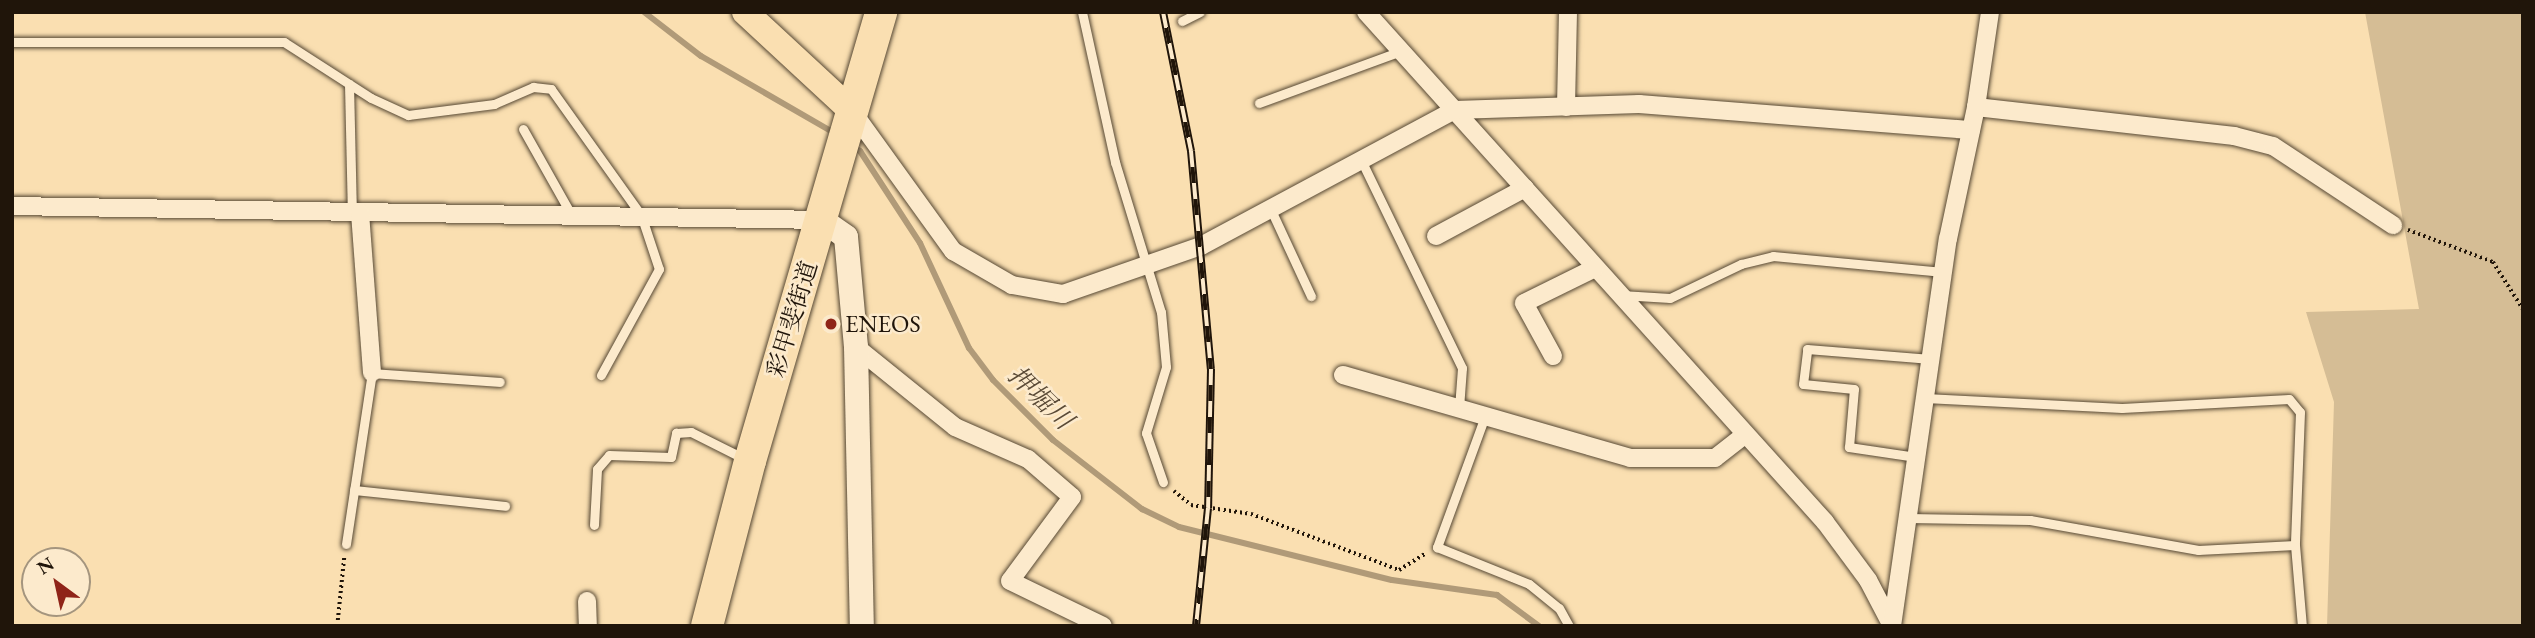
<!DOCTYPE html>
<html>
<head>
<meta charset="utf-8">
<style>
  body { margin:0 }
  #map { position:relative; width:2535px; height:638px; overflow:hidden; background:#fadfb1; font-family:"EB Garamond","Noto Serif JP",serif }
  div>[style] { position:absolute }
  .green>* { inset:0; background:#d5bd95 }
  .stream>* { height:6px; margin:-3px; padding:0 3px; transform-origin:3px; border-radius:3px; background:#b09a78 }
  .path>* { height:3.5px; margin-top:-1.75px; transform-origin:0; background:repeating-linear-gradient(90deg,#20150a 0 2px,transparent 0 5.5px) }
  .roads { filter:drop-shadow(0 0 2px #564834) drop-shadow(0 0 2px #564834) }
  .lane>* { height:9px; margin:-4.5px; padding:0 4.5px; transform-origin:4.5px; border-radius:4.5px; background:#fceacc }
  .street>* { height:18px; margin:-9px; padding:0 9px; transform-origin:9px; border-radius:9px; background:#fceacc }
  .secondary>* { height:24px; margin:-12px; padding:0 12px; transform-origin:12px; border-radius:12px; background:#fceacc }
  .primary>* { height:26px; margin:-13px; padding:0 13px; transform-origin:13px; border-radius:13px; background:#fadfb1 }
  .highway>* { height:32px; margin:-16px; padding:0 16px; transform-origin:16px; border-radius:16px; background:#fadfb1 }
  .rail>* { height:8px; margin-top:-4px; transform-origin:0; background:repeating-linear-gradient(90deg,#fceacc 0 16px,#20150a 0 32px); box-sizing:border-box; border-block:2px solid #20150a }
  .dots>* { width:19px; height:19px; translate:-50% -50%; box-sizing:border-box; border:4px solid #fceacc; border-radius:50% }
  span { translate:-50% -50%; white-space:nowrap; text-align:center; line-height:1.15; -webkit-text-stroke:5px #fceacc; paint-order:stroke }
  .street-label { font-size:24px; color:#20150a }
  .poi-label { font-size:24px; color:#20150a }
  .left { translate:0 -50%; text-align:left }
  .water-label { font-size:26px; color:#5a4a36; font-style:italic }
  .frame { position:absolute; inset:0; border:14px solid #20150a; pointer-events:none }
  .north { position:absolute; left:21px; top:547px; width:70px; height:70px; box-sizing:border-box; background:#fceacc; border:2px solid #a4957e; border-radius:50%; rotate:327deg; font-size:19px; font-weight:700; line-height:28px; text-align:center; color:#20150a }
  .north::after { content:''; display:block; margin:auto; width:24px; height:32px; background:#8f2418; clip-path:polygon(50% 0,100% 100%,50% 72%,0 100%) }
</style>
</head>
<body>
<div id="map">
  <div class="green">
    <div style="clip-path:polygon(2365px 12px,2523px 12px,2523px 626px,2327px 626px,2334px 402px,2306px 312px,2419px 309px)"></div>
  </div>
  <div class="stream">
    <div style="left:644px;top:12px;width:72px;rotate:37.7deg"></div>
    <div style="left:701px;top:56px;width:156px;rotate:30deg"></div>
    <div style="left:851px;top:145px;width:11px;rotate:34deg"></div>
    <div style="left:860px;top:151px;width:110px;rotate:56.9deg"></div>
    <div style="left:920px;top:243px;width:116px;rotate:65deg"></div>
    <div style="left:969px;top:348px;width:40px;rotate:53deg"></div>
    <div style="left:993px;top:380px;width:85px;rotate:45deg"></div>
    <div style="left:1053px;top:440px;width:113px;rotate:37.8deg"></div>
    <div style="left:1142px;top:509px;width:41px;rotate:25.9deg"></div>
    <div style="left:1179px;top:527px;width:219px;rotate:14deg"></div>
    <div style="left:1392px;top:580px;width:106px;rotate:8.1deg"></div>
    <div style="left:1497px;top:595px;width:52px;rotate:36.4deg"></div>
  </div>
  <div class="path">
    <div style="left:2408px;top:230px;width:91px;rotate:20.6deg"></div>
    <div style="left:2493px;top:262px;width:56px;rotate:57.4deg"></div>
    <div style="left:1174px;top:491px;width:22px;rotate:39deg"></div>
    <div style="left:1191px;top:505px;width:61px;rotate:8.5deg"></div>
    <div style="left:1251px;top:514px;width:158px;rotate:20.7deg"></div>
    <div style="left:1399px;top:570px;width:32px;rotate:-32deg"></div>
    <div style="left:337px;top:626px;width:69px;rotate:-84.2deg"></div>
  </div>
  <div class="roads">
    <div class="lane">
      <div style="left:1082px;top:12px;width:154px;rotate:77.6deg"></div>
      <div style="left:1115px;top:162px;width:157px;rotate:73deg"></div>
      <div style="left:1161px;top:312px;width:55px;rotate:84.8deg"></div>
      <div style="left:1166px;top:367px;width:69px;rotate:106.9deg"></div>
      <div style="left:1146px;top:433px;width:52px;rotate:70.9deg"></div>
      <div style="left:1182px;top:21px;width:20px;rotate:-27deg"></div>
      <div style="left:12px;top:42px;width:272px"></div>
      <div style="left:284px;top:42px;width:103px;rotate:32.8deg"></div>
      <div style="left:371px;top:98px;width:41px;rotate:24.7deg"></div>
      <div style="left:408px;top:115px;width:87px;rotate:-7.3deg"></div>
      <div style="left:494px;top:104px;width:43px;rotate:-23.6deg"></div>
      <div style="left:533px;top:87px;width:18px;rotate:6deg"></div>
      <div style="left:551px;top:89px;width:155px;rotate:54.5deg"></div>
      <div style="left:641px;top:215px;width:57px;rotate:71.6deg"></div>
      <div style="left:659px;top:269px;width:121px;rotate:118.7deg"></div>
      <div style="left:349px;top:84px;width:128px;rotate:88.7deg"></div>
      <div style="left:1259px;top:103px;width:151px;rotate:-20.1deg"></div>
      <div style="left:523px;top:129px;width:100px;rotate:60.6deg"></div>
      <div style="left:1362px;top:162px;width:229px;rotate:64.1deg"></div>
      <div style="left:1462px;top:368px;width:40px;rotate:94.3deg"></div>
      <div style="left:1271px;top:210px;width:95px;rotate:65.1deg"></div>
      <div style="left:1621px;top:295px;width:49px;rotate:3.5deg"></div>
      <div style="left:1670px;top:298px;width:79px;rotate:-25.6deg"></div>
      <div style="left:1741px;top:264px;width:33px;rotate:-14deg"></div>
      <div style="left:1773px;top:256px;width:171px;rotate:5.4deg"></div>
      <div style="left:1925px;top:398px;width:197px;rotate:2.9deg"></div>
      <div style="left:2122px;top:408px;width:167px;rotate:-3.1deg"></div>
      <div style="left:2289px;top:399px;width:17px;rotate:50deg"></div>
      <div style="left:2300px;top:412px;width:133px;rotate:92.2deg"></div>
      <div style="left:2295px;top:545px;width:81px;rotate:85.1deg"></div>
      <div style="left:1485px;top:416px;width:140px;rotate:110.1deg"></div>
      <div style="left:1437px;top:547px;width:99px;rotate:21.9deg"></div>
      <div style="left:1529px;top:584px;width:38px;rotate:39deg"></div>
      <div style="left:1559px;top:608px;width:21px;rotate:61deg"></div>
      <div style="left:1916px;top:457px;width:68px;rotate:-171.5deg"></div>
      <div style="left:1849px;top:447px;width:58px;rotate:-85.1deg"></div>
      <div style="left:1854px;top:389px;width:51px;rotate:-174.4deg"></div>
      <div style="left:1803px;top:384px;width:35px;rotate:-83deg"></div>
      <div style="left:1807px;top:349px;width:124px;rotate:4.6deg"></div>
      <div style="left:354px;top:490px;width:152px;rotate:6deg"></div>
      <div style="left:1908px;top:518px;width:122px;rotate:0.9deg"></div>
      <div style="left:2030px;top:520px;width:171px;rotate:10.1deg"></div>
      <div style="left:2198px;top:550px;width:97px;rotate:-3deg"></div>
      <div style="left:594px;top:525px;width:56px;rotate:-86.9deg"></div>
      <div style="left:597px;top:469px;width:18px;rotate:-49deg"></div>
      <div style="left:609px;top:455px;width:62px;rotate:1.8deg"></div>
      <div style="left:671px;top:457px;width:25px;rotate:-78deg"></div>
      <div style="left:676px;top:433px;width:15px;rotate:-4deg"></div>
      <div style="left:691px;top:432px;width:60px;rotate:26.6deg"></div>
      <div style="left:346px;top:544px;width:173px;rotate:-81.4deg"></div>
      <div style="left:372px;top:373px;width:128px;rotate:4deg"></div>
    </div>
    <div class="street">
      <div style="left:1366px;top:12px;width:686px;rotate:48.01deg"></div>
      <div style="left:1825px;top:522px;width:72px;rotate:53.4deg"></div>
      <div style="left:1868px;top:580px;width:52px;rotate:62.4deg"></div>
      <div style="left:1566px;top:107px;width:95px;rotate:-88.8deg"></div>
      <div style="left:1976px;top:107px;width:260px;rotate:6.4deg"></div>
      <div style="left:2234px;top:136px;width:40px;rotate:14.4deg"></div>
      <div style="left:2273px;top:146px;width:144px;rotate:33.4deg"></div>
      <div style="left:852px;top:111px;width:173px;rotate:54.2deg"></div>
      <div style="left:953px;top:251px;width:68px;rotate:30deg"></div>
      <div style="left:1012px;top:285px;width:52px;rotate:10deg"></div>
      <div style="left:1063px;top:294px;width:146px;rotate:-19.2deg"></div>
      <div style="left:1201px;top:246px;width:288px;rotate:-28.2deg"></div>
      <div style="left:1455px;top:110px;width:184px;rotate:-1.9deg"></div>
      <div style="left:1639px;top:104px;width:333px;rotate:4.5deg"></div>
      <div style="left:12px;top:206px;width:810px;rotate:0.99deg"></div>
      <div style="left:360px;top:213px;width:160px;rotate:85.7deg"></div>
      <div style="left:1436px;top:236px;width:101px;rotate:-28.3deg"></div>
      <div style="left:856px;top:347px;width:127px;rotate:38.9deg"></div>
      <div style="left:955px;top:427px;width:80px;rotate:23.7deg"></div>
      <div style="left:1028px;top:459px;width:58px;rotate:40.8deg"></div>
      <div style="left:1072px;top:497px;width:104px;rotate:126.4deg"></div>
      <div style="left:1010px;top:581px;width:103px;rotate:25.8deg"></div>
      <div style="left:1553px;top:356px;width:60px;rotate:-118.7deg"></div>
      <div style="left:1524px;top:303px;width:79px;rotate:-26.2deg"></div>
      <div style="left:1343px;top:375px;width:299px;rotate:16.1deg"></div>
      <div style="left:1630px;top:458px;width:85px"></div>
      <div style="left:1715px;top:458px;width:37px;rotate:-38deg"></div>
      <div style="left:587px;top:601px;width:25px;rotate:88deg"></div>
      <div style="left:1892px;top:626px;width:391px;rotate:-81.8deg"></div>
      <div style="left:1948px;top:239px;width:135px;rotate:-78deg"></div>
      <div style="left:1976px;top:107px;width:96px;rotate:-81.6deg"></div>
    </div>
    <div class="secondary">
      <div style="left:822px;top:220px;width:29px;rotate:35deg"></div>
      <div style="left:846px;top:237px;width:110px;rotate:84.8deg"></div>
      <div style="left:856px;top:347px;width:279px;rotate:88.8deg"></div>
    </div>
    <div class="primary">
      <div style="left:745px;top:12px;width:146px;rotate:42.8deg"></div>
    </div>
    <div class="highway">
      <div style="left:707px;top:626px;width:171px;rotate:-75.4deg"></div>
      <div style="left:750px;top:461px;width:468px;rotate:-73.7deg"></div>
    </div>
  </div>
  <div class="rail">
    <div style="left:1163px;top:12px;width:142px;rotate:78.6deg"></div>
    <div style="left:1191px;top:151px;width:219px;rotate:84.8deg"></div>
    <div style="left:1211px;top:369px;width:139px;rotate:91.2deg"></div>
    <div style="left:1208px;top:508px;width:119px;rotate:95.8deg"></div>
  </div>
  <div class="dots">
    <div style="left:831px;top:324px;background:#8f2418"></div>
  </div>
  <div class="street-label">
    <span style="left:792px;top:319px;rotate:-73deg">彩甲斐街道</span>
  </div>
  <div class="poi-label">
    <span class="left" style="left:845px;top:324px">ENEOS</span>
  </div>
  <div class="water-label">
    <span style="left:1040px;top:398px;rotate:44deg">押堀川</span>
  </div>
  <div class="frame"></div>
  <div class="north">N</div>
</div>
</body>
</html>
